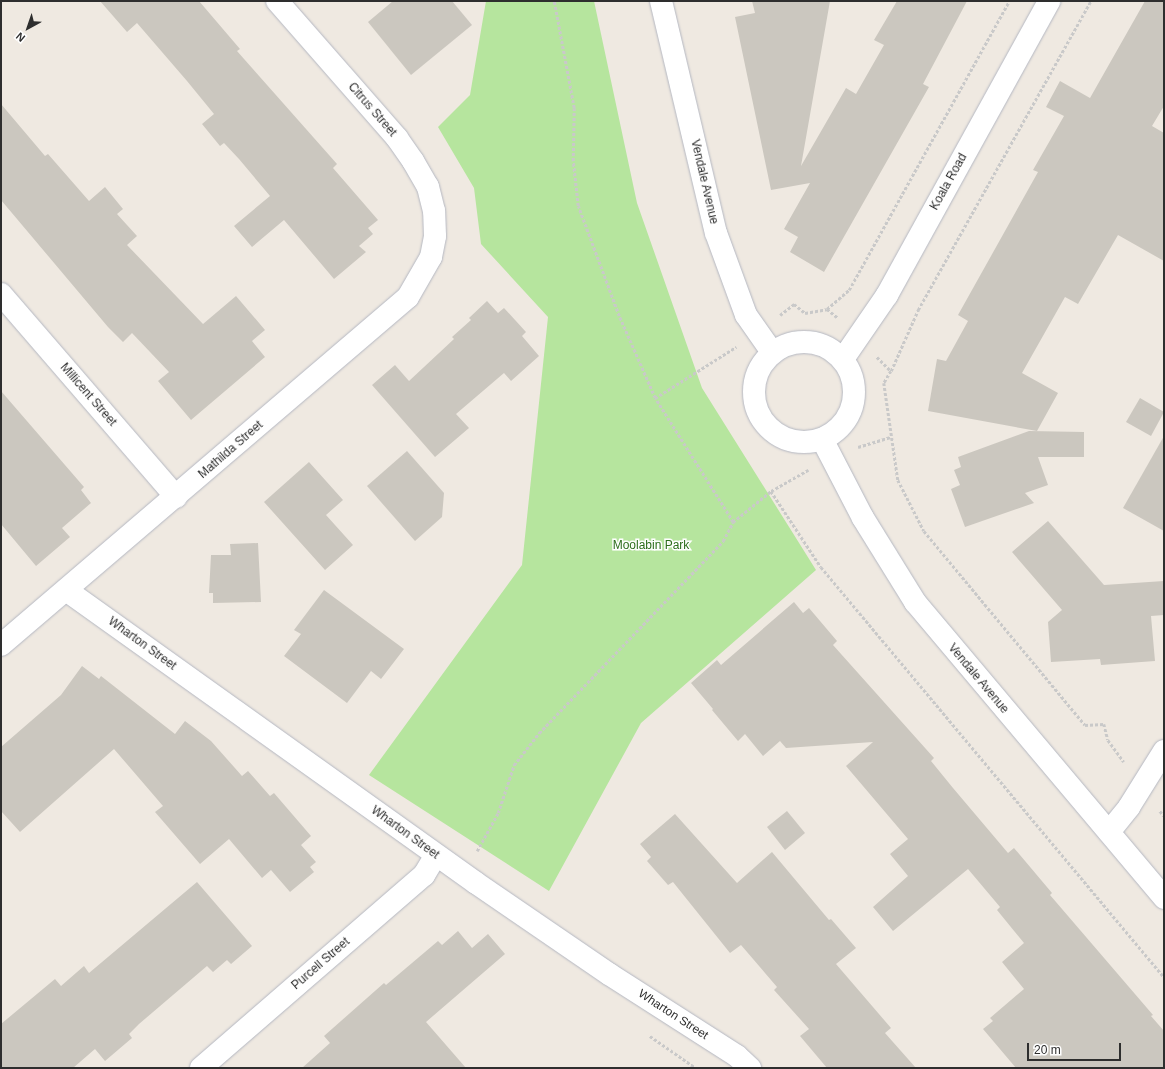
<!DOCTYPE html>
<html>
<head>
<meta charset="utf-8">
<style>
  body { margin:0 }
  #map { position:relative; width:1165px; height:1069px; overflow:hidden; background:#efe9e1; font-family:Helvetica,sans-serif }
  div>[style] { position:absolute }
  .green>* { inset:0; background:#b6e59e }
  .building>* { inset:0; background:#cbc7bf }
  .path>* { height:2.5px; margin-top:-1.25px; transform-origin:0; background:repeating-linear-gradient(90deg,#c9c9c9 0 3px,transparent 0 5px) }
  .roads { filter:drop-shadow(0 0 1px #b4b7c1) drop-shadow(0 0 1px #b4b7c1) }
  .minor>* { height:22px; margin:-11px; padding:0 11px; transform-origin:11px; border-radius:11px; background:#fff }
  .minor>.ring { margin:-11px; padding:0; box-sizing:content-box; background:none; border:22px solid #fff; border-radius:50% }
  span { translate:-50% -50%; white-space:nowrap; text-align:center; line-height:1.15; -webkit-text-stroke:3px #fff; paint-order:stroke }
  .street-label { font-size:12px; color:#2e2e2e }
  .park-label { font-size:12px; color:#2c6e1b }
  .frame { position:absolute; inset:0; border:2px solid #2e2e2e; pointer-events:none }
  .north { position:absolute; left:8px; top:8px; width:40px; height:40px; -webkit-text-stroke:3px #fff; paint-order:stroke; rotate:220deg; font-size:11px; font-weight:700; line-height:16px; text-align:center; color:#2e2e2e }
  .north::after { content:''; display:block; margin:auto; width:14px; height:18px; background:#2e2e2e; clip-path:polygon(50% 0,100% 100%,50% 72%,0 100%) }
  .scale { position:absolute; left:1027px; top:1043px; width:94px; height:18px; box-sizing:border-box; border:2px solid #2e2e2e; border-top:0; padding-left:5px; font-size:12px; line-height:14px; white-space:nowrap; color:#2e2e2e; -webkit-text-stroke:3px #fff; paint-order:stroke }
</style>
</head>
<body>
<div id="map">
  <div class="green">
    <div style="clip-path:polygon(486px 1px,594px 1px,637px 203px,702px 388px,816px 570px,641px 723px,549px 891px,369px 775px,522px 565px,548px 317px,481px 244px,474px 188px,438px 127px,470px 95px)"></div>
  </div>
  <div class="building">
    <div style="clip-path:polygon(100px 1px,199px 1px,240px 49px,237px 51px,337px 164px,333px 168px,378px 220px,368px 228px,373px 234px,359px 246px,366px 252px,334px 279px,284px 220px,252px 247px,234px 226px,270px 196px,239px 159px,224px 143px,220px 146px,202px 124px,214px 114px,187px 81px,137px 23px,127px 32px)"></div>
    <div style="clip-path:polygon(393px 1px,452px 1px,472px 25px,411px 75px,368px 22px)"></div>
    <div style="clip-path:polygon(752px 1px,830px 1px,801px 166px,846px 88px,856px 94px,884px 45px,874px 40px,897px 1px,967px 1px,923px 84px,929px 87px,824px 272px,790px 252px,798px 237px,784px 229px,810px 183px,771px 190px,735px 17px,755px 13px)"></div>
    <div style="clip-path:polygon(1145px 1px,1164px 1px,1164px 106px,1152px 126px,1164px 133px,1164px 261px,1118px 235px,1078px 304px,1065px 297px,1022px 373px,1058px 393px,1037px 431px,928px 411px,937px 359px,946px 361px,968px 321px,958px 315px,1038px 172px,1033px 170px,1064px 116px,1046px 107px,1060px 81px,1090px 98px)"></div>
    <div style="clip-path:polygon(1px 104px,45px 156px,48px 154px,89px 201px,105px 187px,123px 209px,117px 214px,137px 236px,127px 245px,203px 324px,236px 296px,265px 330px,252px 341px,265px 357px,191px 420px,158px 381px,169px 372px,132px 333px,123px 342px,108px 327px,1px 200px)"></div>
    <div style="clip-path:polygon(487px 301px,498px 313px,504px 308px,526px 332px,522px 336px,539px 356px,511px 381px,504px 373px,456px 414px,469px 428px,435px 457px,372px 385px,395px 365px,409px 381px,454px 339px,452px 337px,471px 320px,469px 318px)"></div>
    <div style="clip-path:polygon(1px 391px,84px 487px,81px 490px,91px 503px,62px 528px,70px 537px,36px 566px,1px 524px)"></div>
    <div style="clip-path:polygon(1140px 398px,1164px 412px,1151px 436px,1126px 422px)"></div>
    <div style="clip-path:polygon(1029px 431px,1084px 432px,1084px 457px,1038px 457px,1048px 485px,1025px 493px,1034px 503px,965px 527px,951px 489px,960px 485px,954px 470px,961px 467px,958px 457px)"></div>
    <div style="clip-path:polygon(1164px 436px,1164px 531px,1123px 508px)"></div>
    <div style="clip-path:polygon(407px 451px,444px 493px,442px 517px,415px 541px,367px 486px)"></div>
    <div style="clip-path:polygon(309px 462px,343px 500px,326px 515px,353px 545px,325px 570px,264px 502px)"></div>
    <div style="clip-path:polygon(1048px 521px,1104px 585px,1164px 581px,1164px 615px,1151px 616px,1155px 661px,1101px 665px,1100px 659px,1051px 662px,1048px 622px,1062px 610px,1012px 552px)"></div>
    <div style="clip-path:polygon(258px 543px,261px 602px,213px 603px,213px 593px,209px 593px,211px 555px,231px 555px,230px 544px)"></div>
    <div style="clip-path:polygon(324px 590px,404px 649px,381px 679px,371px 671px,347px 703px,284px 656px,301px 634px,294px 630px)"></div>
    <div style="clip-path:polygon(794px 602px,803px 613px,809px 608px,837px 641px,833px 645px,934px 758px,931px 761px,953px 788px,1008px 853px,1014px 848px,1052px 893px,1050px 895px,1153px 1015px,1151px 1016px,1164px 1031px,1164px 1068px,1016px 1068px,983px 1029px,993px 1021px,990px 1018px,1024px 989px,1002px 962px,1024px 943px,997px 910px,1000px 907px,968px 869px,893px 931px,873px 907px,908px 876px,890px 854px,908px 839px,846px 766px,873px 742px,786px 748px,780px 741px,763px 756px,745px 734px,738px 741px,712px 710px,713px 709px,691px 683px,717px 660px,721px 665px)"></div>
    <div style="clip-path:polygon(82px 666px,99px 679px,101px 676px,175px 734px,185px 721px,211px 741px,242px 776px,248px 771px,270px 796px,274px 793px,311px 836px,301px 845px,316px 862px,310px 867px,314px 872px,290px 892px,271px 870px,262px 878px,229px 839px,200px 864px,155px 812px,163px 806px,114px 749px,20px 832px,1px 811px,1px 747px,61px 695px)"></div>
    <div style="clip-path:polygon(787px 811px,805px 833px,785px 850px,767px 827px)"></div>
    <div style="clip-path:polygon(675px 814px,737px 883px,772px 852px,829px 920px,831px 919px,856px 948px,836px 964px,891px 1028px,885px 1033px,916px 1068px,827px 1068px,800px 1036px,809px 1029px,774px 990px,777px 987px,741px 945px,730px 953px,673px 882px,668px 885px,647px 861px,651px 857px,640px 844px)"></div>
    <div style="clip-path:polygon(197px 882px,252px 946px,231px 964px,227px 960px,213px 972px,207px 966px,139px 1024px,129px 1034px,132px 1038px,105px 1061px,95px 1049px,73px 1068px,1px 1068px,1px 1024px,55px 979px,61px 986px,84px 966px,89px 973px)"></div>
    <div style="clip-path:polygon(458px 931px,472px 948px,488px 934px,505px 954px,426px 1022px,466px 1068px,302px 1068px,330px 1043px,324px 1036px,384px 983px,386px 985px,438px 941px,442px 945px)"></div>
  </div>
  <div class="path">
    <div style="left:827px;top:309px;width:29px;rotate:-41deg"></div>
    <div style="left:849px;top:290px;width:330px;rotate:-61deg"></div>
    <div style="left:780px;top:315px;width:18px;rotate:-38deg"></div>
    <div style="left:794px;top:304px;width:14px;rotate:39deg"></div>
    <div style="left:805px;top:313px;width:22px;rotate:-10deg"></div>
    <div style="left:827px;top:309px;width:14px;rotate:39deg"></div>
    <div style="left:877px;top:357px;width:20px;rotate:45deg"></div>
    <div style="left:891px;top:371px;width:14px;rotate:120deg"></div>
    <div style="left:884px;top:383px;width:98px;rotate:81.8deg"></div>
    <div style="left:898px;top:480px;width:57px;rotate:63deg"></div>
    <div style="left:924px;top:531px;width:252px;rotate:50.3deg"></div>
    <div style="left:1085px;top:725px;width:19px;rotate:-3deg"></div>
    <div style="left:1104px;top:724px;width:16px;rotate:76deg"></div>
    <div style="left:1108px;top:740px;width:27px;rotate:54deg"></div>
    <div style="left:891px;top:371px;width:67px;rotate:-66.1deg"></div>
    <div style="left:918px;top:310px;width:354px;rotate:-60.8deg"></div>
    <div style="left:655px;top:398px;width:96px;rotate:-32.2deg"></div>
    <div style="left:858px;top:447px;width:34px;rotate:-17deg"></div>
    <div style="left:771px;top:491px;width:91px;rotate:56.7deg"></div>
    <div style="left:821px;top:567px;width:535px;rotate:50.08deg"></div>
    <div style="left:733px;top:522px;width:49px;rotate:-39.2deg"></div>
    <div style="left:771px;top:491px;width:43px;rotate:-29.6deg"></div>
    <div style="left:1160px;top:811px;width:6px;rotate:51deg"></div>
    <div style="left:477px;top:851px;width:43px;rotate:-61.1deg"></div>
    <div style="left:498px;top:813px;width:51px;rotate:-71.6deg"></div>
    <div style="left:514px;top:765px;width:41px;rotate:-52deg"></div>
    <div style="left:539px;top:733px;width:266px;rotate:-46.2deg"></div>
    <div style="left:723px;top:541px;width:21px;rotate:-62deg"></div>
    <div style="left:733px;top:522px;width:146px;rotate:-122.2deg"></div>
    <div style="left:655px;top:398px;width:90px;rotate:-113.7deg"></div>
    <div style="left:619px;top:316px;width:117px;rotate:-110.4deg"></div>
    <div style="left:578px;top:206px;width:45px;rotate:-96.3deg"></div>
    <div style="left:573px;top:161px;width:53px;rotate:-88.9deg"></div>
    <div style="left:574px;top:108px;width:109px;rotate:-100.6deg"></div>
    <div style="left:650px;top:1036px;width:56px;rotate:34.8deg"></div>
  </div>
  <div class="roads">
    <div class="minor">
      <div style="left:661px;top:1px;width:238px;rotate:76.7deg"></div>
      <div style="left:716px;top:233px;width:87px;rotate:69.9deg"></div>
      <div style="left:746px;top:315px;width:45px;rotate:54.9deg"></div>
      <div style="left:1px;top:294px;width:268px;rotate:49.2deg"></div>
      <div class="ring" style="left:754px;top:342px;width:78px;height:78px"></div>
      <div style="left:843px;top:359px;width:78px;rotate:-55.5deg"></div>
      <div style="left:887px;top:295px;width:336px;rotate:-61.1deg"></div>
      <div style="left:822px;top:439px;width:89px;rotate:62.6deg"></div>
      <div style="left:863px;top:518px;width:99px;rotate:58.2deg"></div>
      <div style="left:915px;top:602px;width:387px;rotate:49.9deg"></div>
      <div style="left:66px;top:590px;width:504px;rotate:35.55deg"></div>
      <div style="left:476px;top:883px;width:161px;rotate:34.4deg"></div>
      <div style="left:609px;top:974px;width:152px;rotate:32.6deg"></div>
      <div style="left:737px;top:1056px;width:18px;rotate:43deg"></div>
      <div style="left:1px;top:645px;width:535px;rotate:-40.53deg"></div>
      <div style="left:408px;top:297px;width:46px;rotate:-60.1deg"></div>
      <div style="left:431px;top:257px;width:21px;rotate:-79deg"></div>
      <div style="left:435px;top:236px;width:25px;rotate:-92deg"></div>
      <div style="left:434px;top:211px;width:25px;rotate:-104deg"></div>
      <div style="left:428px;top:187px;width:30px;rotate:-120deg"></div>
      <div style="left:413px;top:161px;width:28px;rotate:-125deg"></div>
      <div style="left:397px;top:138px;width:182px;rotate:-131.2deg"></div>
      <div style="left:1109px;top:832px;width:32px;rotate:-51deg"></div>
      <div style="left:1129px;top:807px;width:66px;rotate:-58deg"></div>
      <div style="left:201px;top:1068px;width:295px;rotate:-40.9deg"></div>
      <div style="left:424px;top:875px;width:23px;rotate:-59deg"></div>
    </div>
  </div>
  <div class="street-label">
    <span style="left:372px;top:110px;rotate:49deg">Citrus Street</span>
    <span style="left:704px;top:182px;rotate:77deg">Vendale Avenue</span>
    <span style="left:949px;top:182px;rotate:-61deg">Koala Road</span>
    <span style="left:88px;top:395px;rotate:49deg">Millicent Street</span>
    <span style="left:231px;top:450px;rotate:-41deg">Mathilda Street</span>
    <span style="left:142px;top:644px;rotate:36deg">Wharton Street</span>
    <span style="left:978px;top:679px;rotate:50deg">Vendale Avenue</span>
    <span style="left:405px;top:833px;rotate:36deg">Wharton Street</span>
    <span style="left:321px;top:964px;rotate:-41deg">Purcell Street</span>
    <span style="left:673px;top:1015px;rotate:33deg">Wharton Street</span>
  </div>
  <div class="park-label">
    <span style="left:651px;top:546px">Moolabin Park</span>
  </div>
  <div class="frame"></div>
  <div class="north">N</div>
  <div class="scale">20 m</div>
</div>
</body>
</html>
